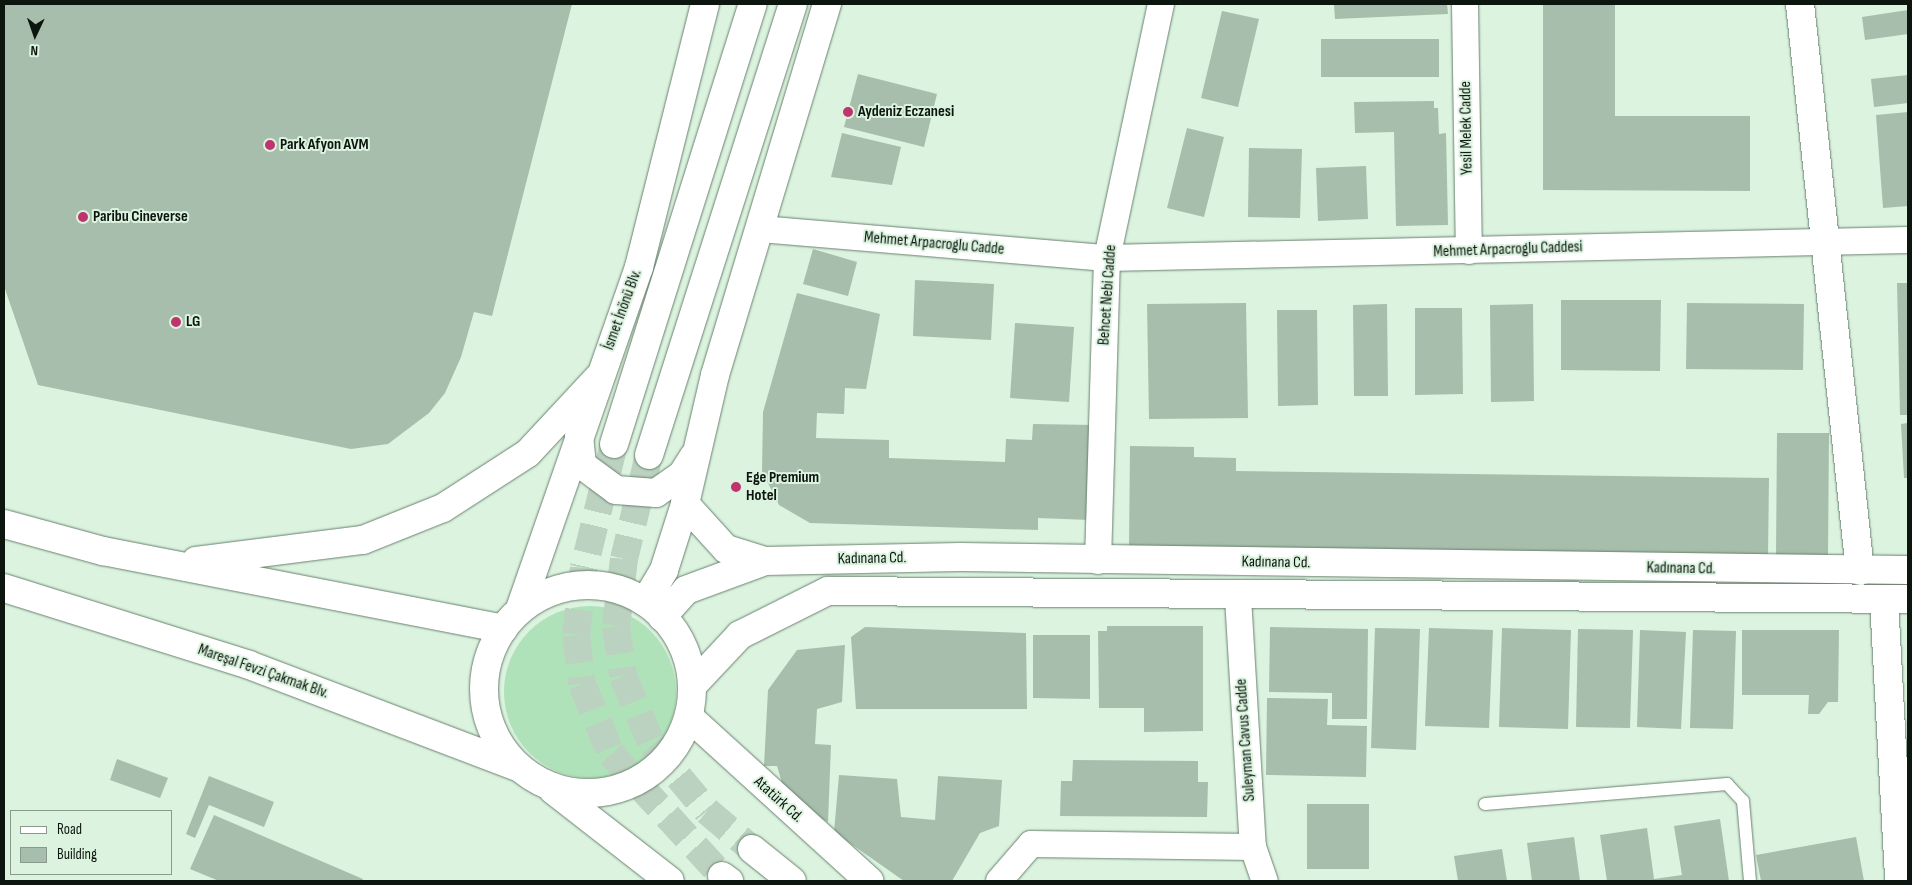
<!DOCTYPE html>
<html>
<head>
<meta charset="utf-8">
<style>
  body { margin:0 }
  #map { position:relative; width:1912px; height:885px; overflow:hidden; background:#dbf3df; font-family:"Sofia Sans Condensed",sans-serif }
  div>[style] { position:absolute }
  .green>* { inset:0; background:#afe2b9 }
  .round { border-radius:50% }
  .building>* { inset:0; background:#a6beab }
  .primary-tunnel>* { height:28px; margin-top:-14px; transform-origin:0; background:repeating-linear-gradient(90deg,#bcd2c0 0 28px,transparent 0 42px) }
  .roads { filter:drop-shadow(0 0 1px #6a806e) drop-shadow(0 0 1px #6a806e) }
  .lane>* { height:12px; margin:-6px; padding:0 6px; transform-origin:6px; border-radius:6px; background:#fff }
  .street>* { height:26px; margin:-13px; padding:0 13px; transform-origin:13px; border-radius:13px; background:#fff }
  .secondary>* { height:28px; margin:-14px; padding:0 14px; transform-origin:14px; border-radius:14px; background:#fff }
  .primary>* { height:28px; margin:-14px; padding:0 14px; transform-origin:14px; border-radius:14px; background:#fff }
  .primary>.ring { margin:-14px; padding:0; box-sizing:content-box; background:none; border:28px solid #fff; border-radius:50% }
  .dots>* { width:14px; height:14px; translate:-50% -50%; box-sizing:border-box; border:2px solid #dbf3df; border-radius:50% }
  span { translate:-50% -50%; white-space:nowrap; text-align:center; line-height:1.15; -webkit-text-stroke:4px #dbf3df; paint-order:stroke }
  .poi-label { font-size:16px; color:#0d150f; font-weight:700 }
  .left { translate:0 -50%; text-align:left }
  .street-label { font-size:16px; color:#0d150f }
  .frame { position:absolute; inset:0; border:5px solid #0d150f; pointer-events:none }
  .legend { position:absolute; left:10px; top:810px; width:162px; height:65px; box-sizing:border-box; background:#dbf3df; border:1px solid #899a8c; margin:0; padding:6px 9px; list-style:none; font-size:15px; color:#0d150f }
  .legend li { display:flex; align-items:center; gap:10px; height:25px }
  .legend b { width:25px; border:1px solid #899a8c }
  .north { position:absolute; left:10px; top:10px; width:50px; height:50px; -webkit-text-stroke:4px #dbf3df; paint-order:stroke; rotate:183deg; font-size:14px; font-weight:700; line-height:20px; text-align:center; color:#0d150f }
  .north::after { content:''; display:block; margin:auto; width:18px; height:22px; background:#0d150f; clip-path:polygon(50% 0,100% 100%,50% 72%,0 100%) }
</style>
</head>
<body>
<div id="map">
  <div class="green">
    <div class="round" style="left:504px;top:606px;width:172px;height:172px"></div>
  </div>
  <div class="building">
    <div style="clip-path:polygon(4px 4px,572px 4px,492px 316px,474px 312px,461px 357px,445px 393px,429px 413px,388px 444px,351px 449px,38px 385px,4px 286px)"></div>
    <div style="clip-path:polygon(1334px 4px,1447px 4px,1448px 14px,1335px 19px)"></div>
    <div style="clip-path:polygon(1543px 4px,1615px 4px,1615px 116px,1750px 116px,1750px 191px,1543px 190px)"></div>
    <div style="clip-path:polygon(1908px 10px,1908px 34px,1865px 40px,1862px 17px)"></div>
    <div style="clip-path:polygon(1222px 11px,1259px 19px,1238px 107px,1201px 98px)"></div>
    <div style="clip-path:polygon(1321px 39px,1439px 39px,1439px 77px,1321px 77px)"></div>
    <div style="clip-path:polygon(858px 74px,937px 94px,924px 147px,844px 127px)"></div>
    <div style="clip-path:polygon(1908px 75px,1908px 103px,1874px 107px,1871px 79px)"></div>
    <div style="clip-path:polygon(1434px 101px,1434px 108px,1438px 108px,1439px 134px,1446px 133px,1448px 225px,1396px 226px,1394px 132px,1355px 133px,1354px 102px)"></div>
    <div style="clip-path:polygon(1908px 112px,1908px 206px,1883px 208px,1876px 115px)"></div>
    <div style="clip-path:polygon(1187px 128px,1224px 137px,1204px 217px,1167px 208px)"></div>
    <div style="clip-path:polygon(842px 133px,901px 147px,892px 185px,831px 177px)"></div>
    <div style="clip-path:polygon(1249px 148px,1302px 149px,1300px 218px,1248px 217px)"></div>
    <div style="clip-path:polygon(1366px 166px,1368px 219px,1318px 221px,1316px 168px)"></div>
    <div style="clip-path:polygon(813px 249px,857px 262px,848px 296px,803px 284px)"></div>
    <div style="clip-path:polygon(915px 280px,994px 284px,991px 340px,913px 336px)"></div>
    <div style="clip-path:polygon(1897px 283px,1908px 283px,1908px 415px,1900px 415px)"></div>
    <div style="clip-path:polygon(797px 293px,880px 314px,866px 389px,845px 388px,844px 414px,817px 413px,816px 438px,889px 440px,889px 458px,1005px 462px,1006px 439px,1032px 440px,1033px 424px,1093px 425px,1090px 520px,1038px 518px,1038px 530px,810px 523px,779px 505px,762px 471px,763px 412px)"></div>
    <div style="clip-path:polygon(1561px 300px,1661px 300px,1660px 371px,1561px 370px)"></div>
    <div style="clip-path:polygon(1246px 303px,1248px 418px,1149px 419px,1147px 304px)"></div>
    <div style="clip-path:polygon(1687px 303px,1804px 304px,1803px 370px,1686px 369px)"></div>
    <div style="clip-path:polygon(1387px 304px,1388px 396px,1354px 396px,1353px 305px)"></div>
    <div style="clip-path:polygon(1533px 304px,1534px 401px,1491px 402px,1490px 305px)"></div>
    <div style="clip-path:polygon(1415px 308px,1462px 308px,1463px 394px,1415px 395px)"></div>
    <div style="clip-path:polygon(1277px 310px,1317px 310px,1318px 405px,1278px 406px)"></div>
    <div style="clip-path:polygon(1015px 323px,1074px 327px,1069px 402px,1010px 398px)"></div>
    <div style="clip-path:polygon(1908px 423px,1908px 478px,1904px 478px,1901px 424px)"></div>
    <div style="clip-path:polygon(1777px 433px,1829px 433px,1828px 557px,1776px 557px)"></div>
    <div style="clip-path:polygon(1130px 446px,1194px 447px,1194px 457px,1236px 458px,1236px 471px,1769px 478px,1768px 557px,1129px 549px)"></div>
    <div style="clip-path:polygon(1107px 626px,1203px 626px,1203px 731px,1144px 732px,1144px 708px,1099px 708px,1098px 631px,1107px 631px)"></div>
    <div style="clip-path:polygon(865px 627px,1026px 633px,1027px 709px,856px 709px,851px 637px)"></div>
    <div style="clip-path:polygon(1270px 627px,1368px 629px,1367px 719px,1332px 719px,1332px 693px,1269px 692px)"></div>
    <div style="clip-path:polygon(1375px 628px,1420px 629px,1416px 750px,1371px 748px)"></div>
    <div style="clip-path:polygon(1429px 628px,1493px 630px,1489px 728px,1425px 726px)"></div>
    <div style="clip-path:polygon(1502px 628px,1571px 630px,1568px 729px,1499px 727px)"></div>
    <div style="clip-path:polygon(1578px 629px,1633px 630px,1630px 728px,1576px 727px)"></div>
    <div style="clip-path:polygon(1640px 630px,1686px 632px,1681px 729px,1637px 727px)"></div>
    <div style="clip-path:polygon(1693px 630px,1736px 631px,1733px 729px,1690px 728px)"></div>
    <div style="clip-path:polygon(1742px 630px,1839px 630px,1838px 702px,1828px 702px,1819px 714px,1808px 714px,1809px 695px,1742px 695px)"></div>
    <div style="clip-path:polygon(1033px 635px,1090px 635px,1090px 699px,1033px 698px)"></div>
    <div style="clip-path:polygon(845px 645px,842px 702px,817px 709px,815px 744px,831px 745px,828px 822px,787px 800px,777px 766px,764px 766px,768px 690px,797px 650px)"></div>
    <div style="clip-path:polygon(1267px 698px,1328px 699px,1327px 725px,1367px 726px,1366px 777px,1266px 775px)"></div>
    <div style="clip-path:polygon(117px 759px,168px 778px,160px 798px,110px 780px)"></div>
    <div style="clip-path:polygon(1073px 760px,1198px 761px,1198px 782px,1208px 782px,1207px 817px,1060px 816px,1061px 781px,1072px 781px)"></div>
    <div style="clip-path:polygon(839px 775px,897px 779px,901px 817px,935px 820px,938px 776px,1002px 780px,999px 826px,980px 833px,952px 881px,904px 881px,834px 832px)"></div>
    <div style="clip-path:polygon(209px 776px,274px 802px,264px 827px,209px 805px,195px 838px,186px 834px)"></div>
    <div style="clip-path:polygon(1307px 804px,1369px 804px,1369px 869px,1307px 869px)"></div>
    <div style="clip-path:polygon(214px 815px,363px 879px,362px 881px,219px 881px,190px 869px)"></div>
    <div style="clip-path:polygon(1720px 819px,1729px 881px,1607px 881px,1600px 835px,1647px 828px,1654px 879px,1682px 875px,1674px 826px)"></div>
    <div style="clip-path:polygon(1574px 837px,1580px 881px,1532px 881px,1527px 843px)"></div>
    <div style="clip-path:polygon(1856px 837px,1864px 881px,1761px 881px,1756px 855px)"></div>
    <div style="clip-path:polygon(1502px 849px,1507px 881px,1458px 881px,1454px 856px)"></div>
  </div>
  <div class="primary-tunnel">
    <div style="left:614px;top:444px;width:128px;rotate:103.6deg"></div>
    <div style="left:584px;top:568px;width:67px;rotate:96.8deg"></div>
    <div style="left:576px;top:635px;width:49px;rotate:83deg"></div>
    <div style="left:582px;top:684px;width:76px;rotate:67.5deg"></div>
    <div style="left:611px;top:754px;width:165px;rotate:47.7deg"></div>
    <div style="left:649px;top:455px;width:107px;rotate:103.5deg"></div>
    <div style="left:624px;top:559px;width:67px;rotate:96.8deg"></div>
    <div style="left:616px;top:626px;width:50px;rotate:82deg"></div>
    <div style="left:623px;top:676px;width:75px;rotate:67.2deg"></div>
    <div style="left:652px;top:745px;width:86px;rotate:50.2deg"></div>
    <div style="left:707px;top:811px;width:59px;rotate:40.2deg"></div>
  </div>
  <div class="roads">
    <div class="lane">
      <div style="left:1485px;top:804px;width:243px;rotate:-4.7deg"></div>
      <div style="left:1727px;top:784px;width:23px;rotate:47deg"></div>
      <div style="left:1743px;top:801px;width:80px;rotate:85deg"></div>
    </div>
    <div class="street">
      <div style="left:1465px;top:4px;width:247px;rotate:89.1deg"></div>
      <div style="left:760px;top:229px;width:348px;rotate:4.8deg"></div>
      <div style="left:1107px;top:258px;width:801px;rotate:-1.29deg"></div>
      <div style="left:1098px;top:561px;width:303px;rotate:-88.3deg"></div>
      <div style="left:1107px;top:258px;width:260px;rotate:-78deg"></div>
      <div style="left:1238px;top:597px;width:250px;rotate:86.6deg"></div>
      <div style="left:1253px;top:847px;width:36px;rotate:71deg"></div>
      <div style="left:999px;top:881px;width:49px;rotate:-49.1deg"></div>
      <div style="left:1031px;top:844px;width:222px;rotate:0.8deg"></div>
    </div>
    <div class="secondary">
      <div style="left:1800px;top:4px;width:570px;rotate:83.96deg"></div>
      <div style="left:579px;top:436px;width:29px;rotate:84deg"></div>
      <div style="left:582px;top:465px;width:42px;rotate:36.3deg"></div>
      <div style="left:616px;top:490px;width:40px;rotate:4.3deg"></div>
      <div style="left:656px;top:493px;width:32px;rotate:-35deg"></div>
      <div style="left:682px;top:475px;width:22px;rotate:-58deg"></div>
      <div style="left:614px;top:444px;width:461px;rotate:-72.5deg"></div>
      <div style="left:649px;top:455px;width:473px;rotate:-72.3deg"></div>
      <div style="left:685px;top:504px;width:61px;rotate:47.7deg"></div>
      <div style="left:726px;top:549px;width:41px;rotate:17.1deg"></div>
      <div style="left:1884px;top:600px;width:281px;rotate:86.9deg"></div>
      <div style="left:645px;top:602px;width:37px;rotate:-59deg"></div>
      <div style="left:664px;top:570px;width:69px;rotate:-72.3deg"></div>
      <div style="left:685px;top:504px;width:132px;rotate:-76.9deg"></div>
      <div style="left:715px;top:375px;width:388px;rotate:-73.2deg"></div>
      <div style="left:520px;top:609px;width:362px;rotate:-70.8deg"></div>
      <div style="left:639px;top:267px;width:271px;rotate:-75.9deg"></div>
      <div style="left:662px;top:617px;width:36px;rotate:-48deg"></div>
      <div style="left:686px;top:590px;width:84px;rotate:-20.2deg"></div>
      <div style="left:765px;top:561px;width:195px;rotate:-1.2deg"></div>
      <div style="left:960px;top:557px;width:948px;rotate:0.79deg"></div>
      <div style="left:693px;top:685px;width:69px;rotate:-46.8deg"></div>
      <div style="left:740px;top:635px;width:98px;rotate:-26.6deg"></div>
      <div style="left:828px;top:591px;width:1080px;rotate:0.42deg"></div>
    </div>
    <div class="primary">
      <div style="left:4px;top:524px;width:103px;rotate:15.3deg"></div>
      <div style="left:103px;top:551px;width:408px;rotate:11deg"></div>
      <div style="left:196px;top:561px;width:168px;rotate:-7.2deg"></div>
      <div style="left:363px;top:540px;width:86px;rotate:-21.8deg"></div>
      <div style="left:443px;top:508px;width:101px;rotate:-32.9deg"></div>
      <div style="left:528px;top:453px;width:103px;rotate:-47deg"></div>
      <div class="ring" style="left:484px;top:585px;width:180px;height:180px"></div>
      <div style="left:4px;top:588px;width:257px;rotate:17.4deg"></div>
      <div style="left:249px;top:665px;width:287px;rotate:20.8deg"></div>
      <div style="left:689px;top:717px;width:244px;rotate:42.3deg"></div>
      <div style="left:553px;top:790px;width:148px;rotate:37.9deg"></div>
      <div style="left:752px;top:849px;width:51px;rotate:38.7deg"></div>
      <div style="left:722px;top:876px;width:9px;rotate:36deg"></div>
    </div>
  </div>
  <div class="dots">
    <div style="left:848px;top:112px;background:#bf346c"></div>
    <div style="left:270px;top:145px;background:#bf346c"></div>
    <div style="left:83px;top:217px;background:#bf346c"></div>
    <div style="left:176px;top:322px;background:#bf346c"></div>
    <div style="left:736px;top:487px;background:#bf346c"></div>
  </div>
  <div class="poi-label">
    <span class="left" style="left:858px;top:112px">Aydeniz Eczanesi</span>
    <span class="left" style="left:280px;top:145px">Park Afyon AVM</span>
    <span class="left" style="left:93px;top:217px">Paribu Cineverse</span>
    <span class="left" style="left:186px;top:322px">LG</span>
    <span class="left" style="left:746px;top:487px">Ege Premium<br>Hotel</span>
  </div>
  <div class="street-label">
    <span style="left:1467px;top:128px;rotate:-91deg">Yesil Melek Cadde</span>
    <span style="left:934px;top:244px;rotate:5deg">Mehmet Arpacroglu Cadde</span>
    <span style="left:1508px;top:250px;rotate:-2deg">Mehmet Arpacroglu Caddesi</span>
    <span style="left:1108px;top:295px;rotate:-86deg">Behcet Nebi Cadde</span>
    <span style="left:623px;top:310px;rotate:-70deg">İsmet İnönü Blv.</span>
    <span style="left:872px;top:559px;rotate:-1deg">Kadınana Cd.</span>
    <span style="left:1276px;top:563px;rotate:1deg">Kadınana Cd.</span>
    <span style="left:1681px;top:569px;rotate:1deg">Kadınana Cd.</span>
    <span style="left:263px;top:672px;rotate:19deg">Mareşal Fevzi Çakmak Blv.</span>
    <span style="left:1246px;top:740px;rotate:-94deg">Suleyman Cavus Cadde</span>
    <span style="left:778px;top:800px;rotate:42deg">Atatürk Cd.</span>
  </div>
  <div class="frame"></div>
  <ul class="legend">
  <li><b style="height:6px;background:#fff"></b>Road</li>
  <li><b style="height:14px;background:#a6beab"></b>Building</li>
  </ul>
  <div class="north">N</div>
</div>
</body>
</html>
